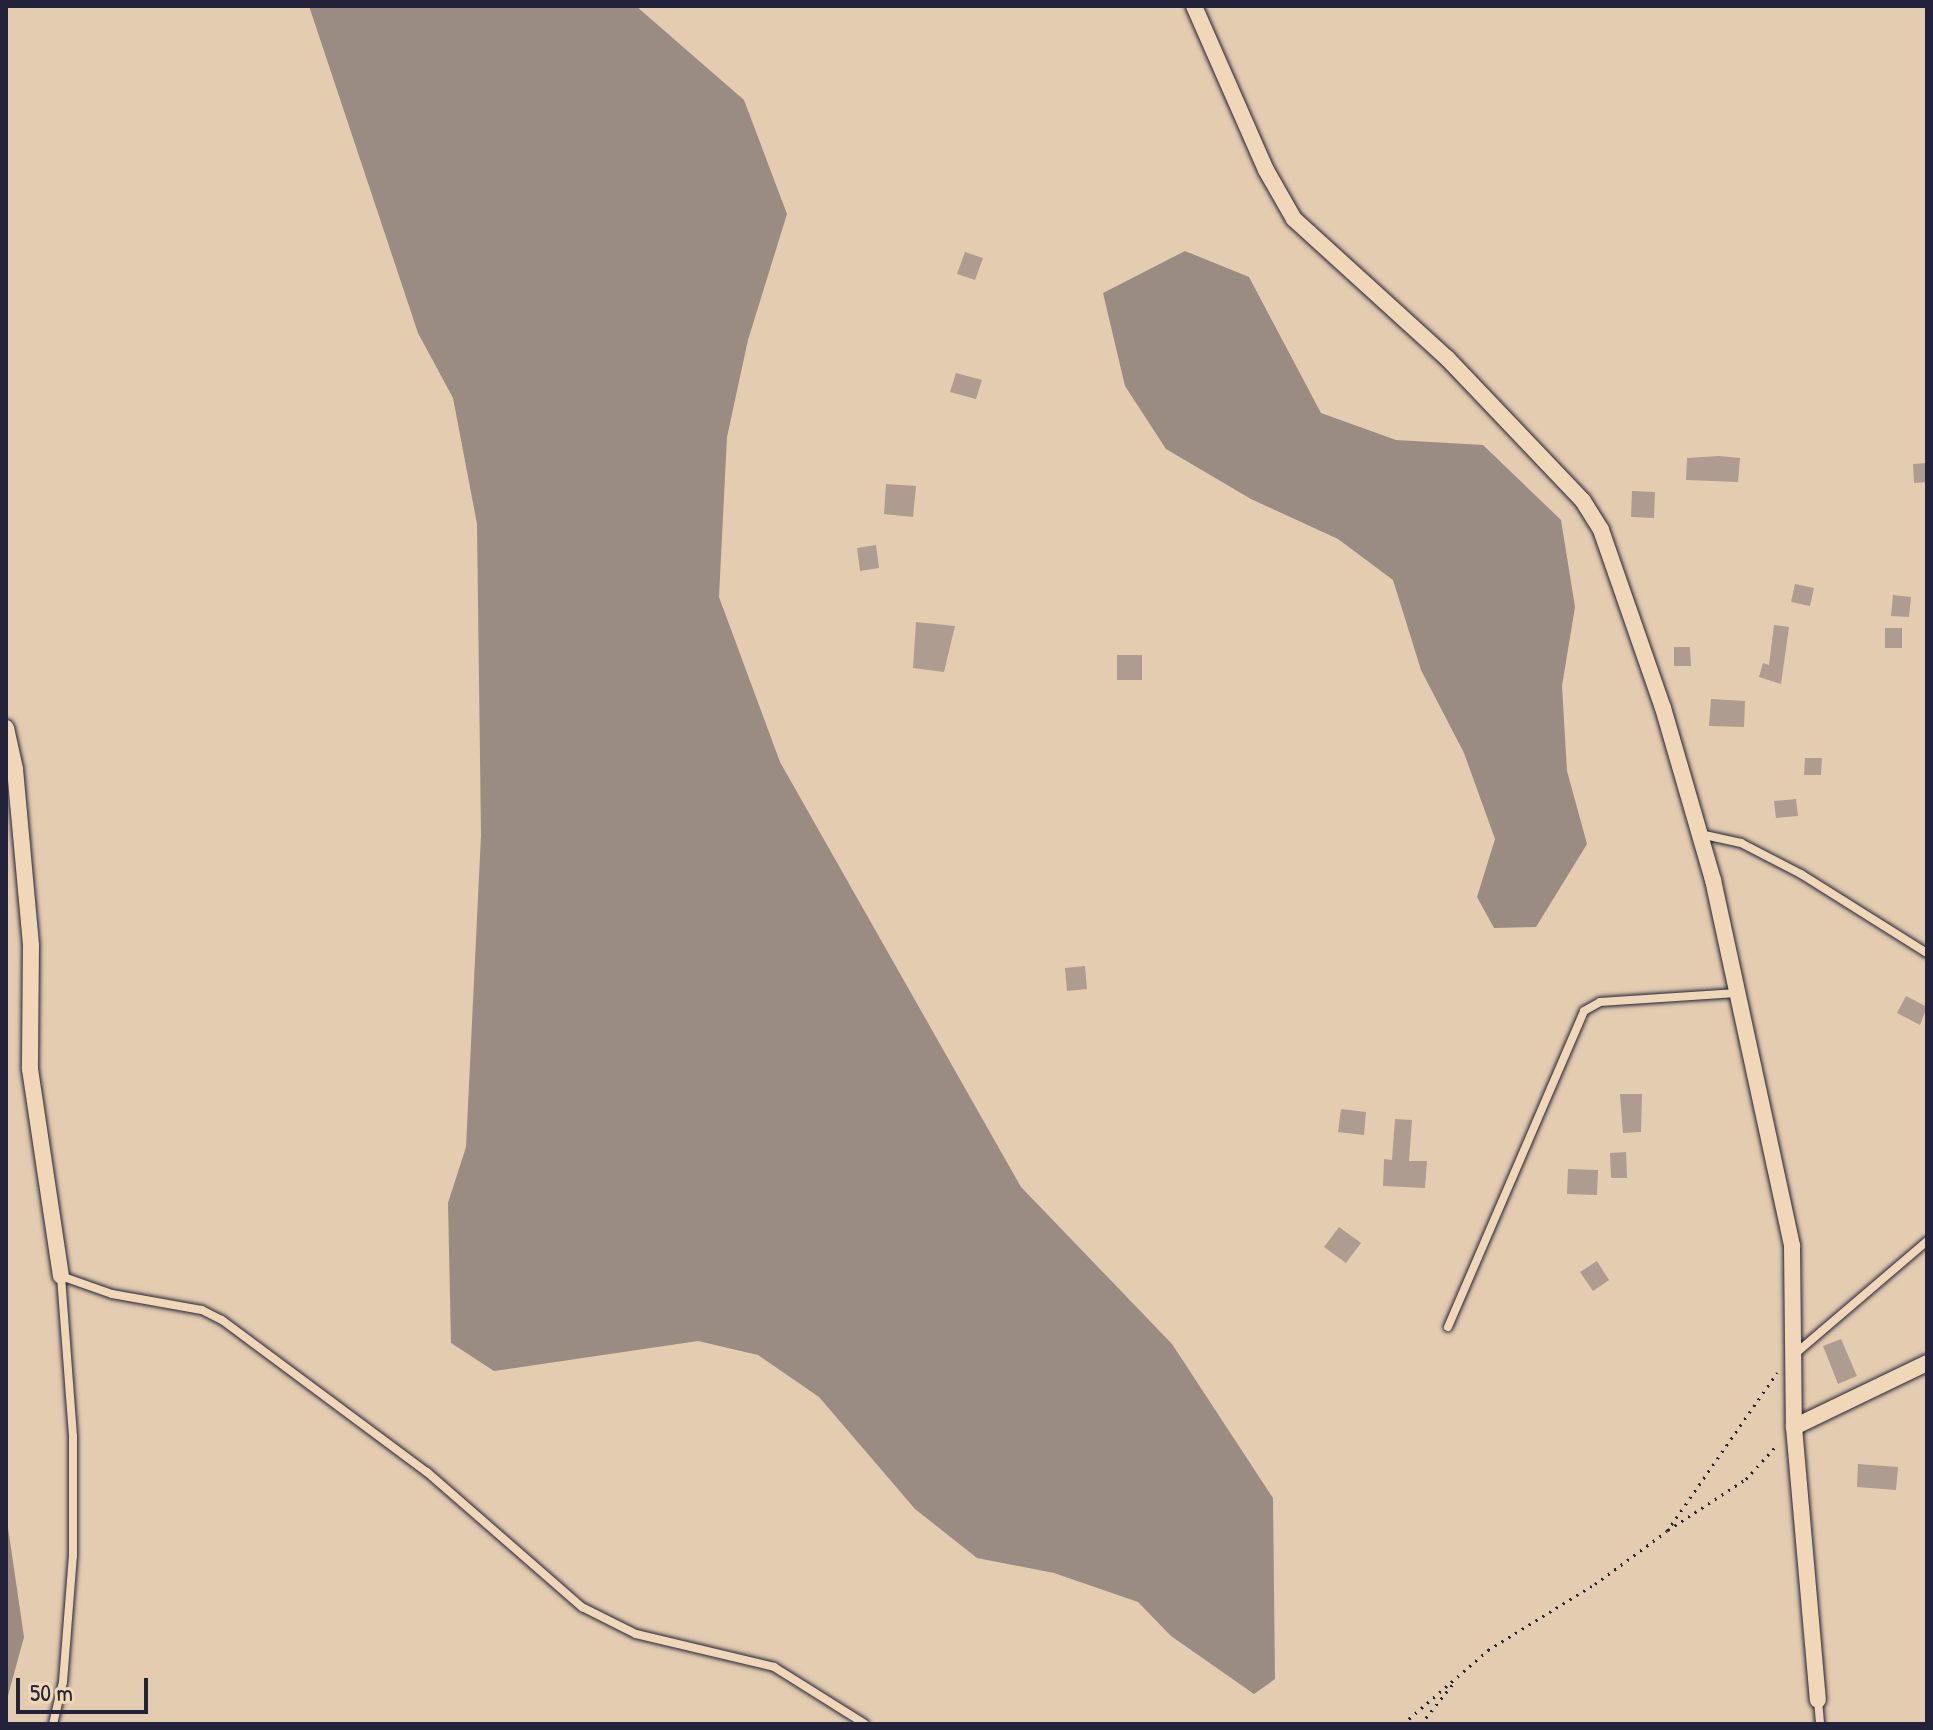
<!DOCTYPE html>
<html>
<head>
<meta charset="utf-8">
<style>
  body { margin:0 }
  #map { position:relative; width:1933px; height:1730px; overflow:hidden; background:#e3ccb0; font-family:"Patrick Hand",sans-serif }
  div>[style] { position:absolute }
  .water>* { inset:0; background:#9a8b83 }
  .building>* { inset:0; background:#ad9c8f }
  .path>* { height:3px; margin-top:-1.5px; transform-origin:0; background:repeating-linear-gradient(90deg,#22223b 0 2px,transparent 0 8px) }
  .roads { filter:drop-shadow(0 0 2px #22223b) drop-shadow(0 0 2px #22223b) }
  .lane>* { height:8px; margin:-4px; padding:0 4px; transform-origin:4px; border-radius:4px; background:#efd7b7 }
  .street>* { height:16px; margin:-8px; padding:0 8px; transform-origin:8px; border-radius:8px; background:#efd7b7 }
  span { translate:-50% -50%; white-space:nowrap; text-align:center; line-height:1.15; -webkit-text-stroke:8px #efd7b7; paint-order:stroke }
  .frame { position:absolute; inset:0; border:8px solid #22223b; pointer-events:none }
  .scale { position:absolute; left:16px; top:1678px; width:132px; height:36px; box-sizing:border-box; border:4px solid #22223b; border-top:0; padding-left:10px; font-size:24px; line-height:28px; white-space:nowrap; color:#22223b; -webkit-text-stroke:6px #efd7b7; paint-order:stroke }
</style>
</head>
<body>
<div id="map">
  <div class="water">
    <div style="clip-path:polygon(309px 6px,636px 6px,744px 100px,787px 214px,748px 340px,727px 437px,719px 597px,780px 762px,1021px 1187px,1172px 1344px,1273px 1498px,1275px 1679px,1254px 1694px,1171px 1636px,1138px 1602px,1054px 1573px,977px 1558px,915px 1509px,819px 1397px,758px 1355px,698px 1341px,494px 1371px,451px 1343px,448px 1203px,466px 1147px,481px 835px,477px 524px,453px 398px,418px 333px)"></div>
    <div style="clip-path:polygon(1185px 251px,1249px 277px,1321px 413px,1396px 440px,1483px 445px,1561px 520px,1575px 607px,1562px 686px,1567px 771px,1587px 844px,1536px 927px,1494px 928px,1477px 897px,1495px 839px,1464px 753px,1421px 670px,1393px 580px,1338px 539px,1251px 499px,1166px 449px,1125px 386px,1103px 293px)"></div>
    <div style="clip-path:polygon(6px 1514px,24px 1637px,6px 1703px)"></div>
  </div>
  <div class="building">
    <div style="clip-path:polygon(965px 252px,983px 258px,975px 280px,957px 274px)"></div>
    <div style="clip-path:polygon(956px 373px,982px 380px,976px 399px,950px 392px)"></div>
    <div style="clip-path:polygon(1719px 456px,1740px 458px,1738px 482px,1686px 480px,1687px 458px)"></div>
    <div style="clip-path:polygon(1927px 463px,1927px 482px,1914px 483px,1913px 464px)"></div>
    <div style="clip-path:polygon(886px 484px,916px 486px,913px 517px,884px 514px)"></div>
    <div style="clip-path:polygon(1632px 491px,1655px 492px,1654px 518px,1631px 517px)"></div>
    <div style="clip-path:polygon(876px 545px,879px 568px,860px 571px,857px 548px)"></div>
    <div style="clip-path:polygon(1795px 584px,1814px 588px,1810px 606px,1791px 602px)"></div>
    <div style="clip-path:polygon(1893px 595px,1911px 597px,1909px 617px,1891px 616px)"></div>
    <div style="clip-path:polygon(916px 622px,955px 626px,944px 672px,913px 668px)"></div>
    <div style="clip-path:polygon(1774px 625px,1789px 627px,1781px 684px,1759px 677px,1763px 663px,1769px 665px)"></div>
    <div style="clip-path:polygon(1885px 628px,1902px 628px,1902px 648px,1885px 648px)"></div>
    <div style="clip-path:polygon(1674px 647px,1690px 647px,1691px 666px,1674px 666px)"></div>
    <div style="clip-path:polygon(1117px 655px,1142px 655px,1142px 680px,1117px 680px)"></div>
    <div style="clip-path:polygon(1711px 699px,1745px 701px,1744px 727px,1709px 726px)"></div>
    <div style="clip-path:polygon(1805px 758px,1822px 758px,1821px 775px,1804px 775px)"></div>
    <div style="clip-path:polygon(1796px 799px,1798px 816px,1776px 818px,1774px 801px)"></div>
    <div style="clip-path:polygon(1085px 966px,1087px 989px,1067px 991px,1065px 968px)"></div>
    <div style="clip-path:polygon(1906px 996px,1927px 1007px,1920px 1025px,1897px 1013px)"></div>
    <div style="clip-path:polygon(1620px 1094px,1642px 1094px,1641px 1132px,1623px 1133px)"></div>
    <div style="clip-path:polygon(1341px 1109px,1366px 1112px,1364px 1135px,1338px 1132px)"></div>
    <div style="clip-path:polygon(1395px 1119px,1412px 1120px,1409px 1161px,1427px 1161px,1425px 1188px,1383px 1186px,1384px 1159px,1392px 1160px)"></div>
    <div style="clip-path:polygon(1626px 1152px,1627px 1178px,1611px 1178px,1610px 1153px)"></div>
    <div style="clip-path:polygon(1568px 1169px,1598px 1170px,1597px 1195px,1567px 1194px)"></div>
    <div style="clip-path:polygon(1339px 1227px,1361px 1243px,1346px 1263px,1324px 1247px)"></div>
    <div style="clip-path:polygon(1597px 1261px,1609px 1280px,1593px 1291px,1580px 1272px)"></div>
    <div style="clip-path:polygon(1841px 1339px,1857px 1376px,1838px 1384px,1823px 1346px)"></div>
    <div style="clip-path:polygon(1858px 1464px,1898px 1467px,1896px 1490px,1857px 1487px)"></div>
  </div>
  <div class="path">
    <div style="left:1668px;top:1530px;width:93px;rotate:-33.2deg"></div>
    <div style="left:1746px;top:1479px;width:47px;rotate:-47.6deg"></div>
    <div style="left:1403px;top:1724px;width:113px;rotate:-41deg"></div>
    <div style="left:1488px;top:1650px;width:126px;rotate:-31.7deg"></div>
    <div style="left:1595px;top:1584px;width:89px;rotate:-36.4deg"></div>
    <div style="left:1667px;top:1531px;width:193px;rotate:-55.2deg"></div>
    <div style="left:1421px;top:1724px;width:56px;rotate:-51.5deg"></div>
  </div>
  <div class="roads">
    <div class="lane">
      <div style="left:1700px;top:834px;width:42px;rotate:12.4deg"></div>
      <div style="left:1741px;top:843px;width:68px;rotate:27.3deg"></div>
      <div style="left:1801px;top:874px;width:149px;rotate:32.1deg"></div>
      <div style="left:1448px;top:1327px;width:344px;rotate:-66.7deg"></div>
      <div style="left:1584px;top:1011px;width:18px;rotate:-29deg"></div>
      <div style="left:1600px;top:1002px;width:137px;rotate:-3.8deg"></div>
      <div style="left:1796px;top:1353px;width:172px;rotate:-40.5deg"></div>
      <div style="left:1818px;top:1700px;width:24px;rotate:85deg"></div>
      <div style="left:53px;top:1724px;width:43px;rotate:-76.6deg"></div>
      <div style="left:63px;top:1682px;width:126px;rotate:-85.5deg"></div>
      <div style="left:73px;top:1556px;width:120px;rotate:-90deg"></div>
      <div style="left:73px;top:1436px;width:160px;rotate:-94.3deg"></div>
      <div style="left:61px;top:1276px;width:54px;rotate:19.4deg"></div>
      <div style="left:112px;top:1294px;width:91px;rotate:10.1deg"></div>
      <div style="left:202px;top:1310px;width:22px;rotate:27deg"></div>
      <div style="left:222px;top:1320px;width:255px;rotate:36.6deg"></div>
      <div style="left:427px;top:1472px;width:206px;rotate:41.1deg"></div>
      <div style="left:582px;top:1607px;width:60px;rotate:26.6deg"></div>
      <div style="left:636px;top:1634px;width:142px;rotate:13.4deg"></div>
      <div style="left:774px;top:1667px;width:107px;rotate:32.1deg"></div>
    </div>
    <div class="street">
      <div style="left:1194px;top:6px;width:179px;rotate:66.3deg"></div>
      <div style="left:1266px;top:170px;width:56px;rotate:60.3deg"></div>
      <div style="left:1294px;top:219px;width:207px;rotate:42.3deg"></div>
      <div style="left:1447px;top:358px;width:197px;rotate:46.4deg"></div>
      <div style="left:1583px;top:501px;width:34px;rotate:58deg"></div>
      <div style="left:1601px;top:530px;width:188px;rotate:70.8deg"></div>
      <div style="left:1663px;top:708px;width:179px;rotate:73.8deg"></div>
      <div style="left:1713px;top:880px;width:374px;rotate:77.8deg"></div>
      <div style="left:1792px;top:1246px;width:181px;rotate:89.4deg"></div>
      <div style="left:1794px;top:1427px;width:274px;rotate:85deg"></div>
      <div style="left:6px;top:728px;width:42px;rotate:77.6deg"></div>
      <div style="left:15px;top:769px;width:177px;rotate:84.8deg"></div>
      <div style="left:31px;top:945px;width:124px;rotate:90.5deg"></div>
      <div style="left:30px;top:1069px;width:209px;rotate:81.5deg"></div>
      <div style="left:1794px;top:1427px;width:148px;rotate:-25.7deg"></div>
    </div>
  </div>
  <div class="frame"></div>
  <div class="scale">50 m</div>
</div>
</body>
</html>
